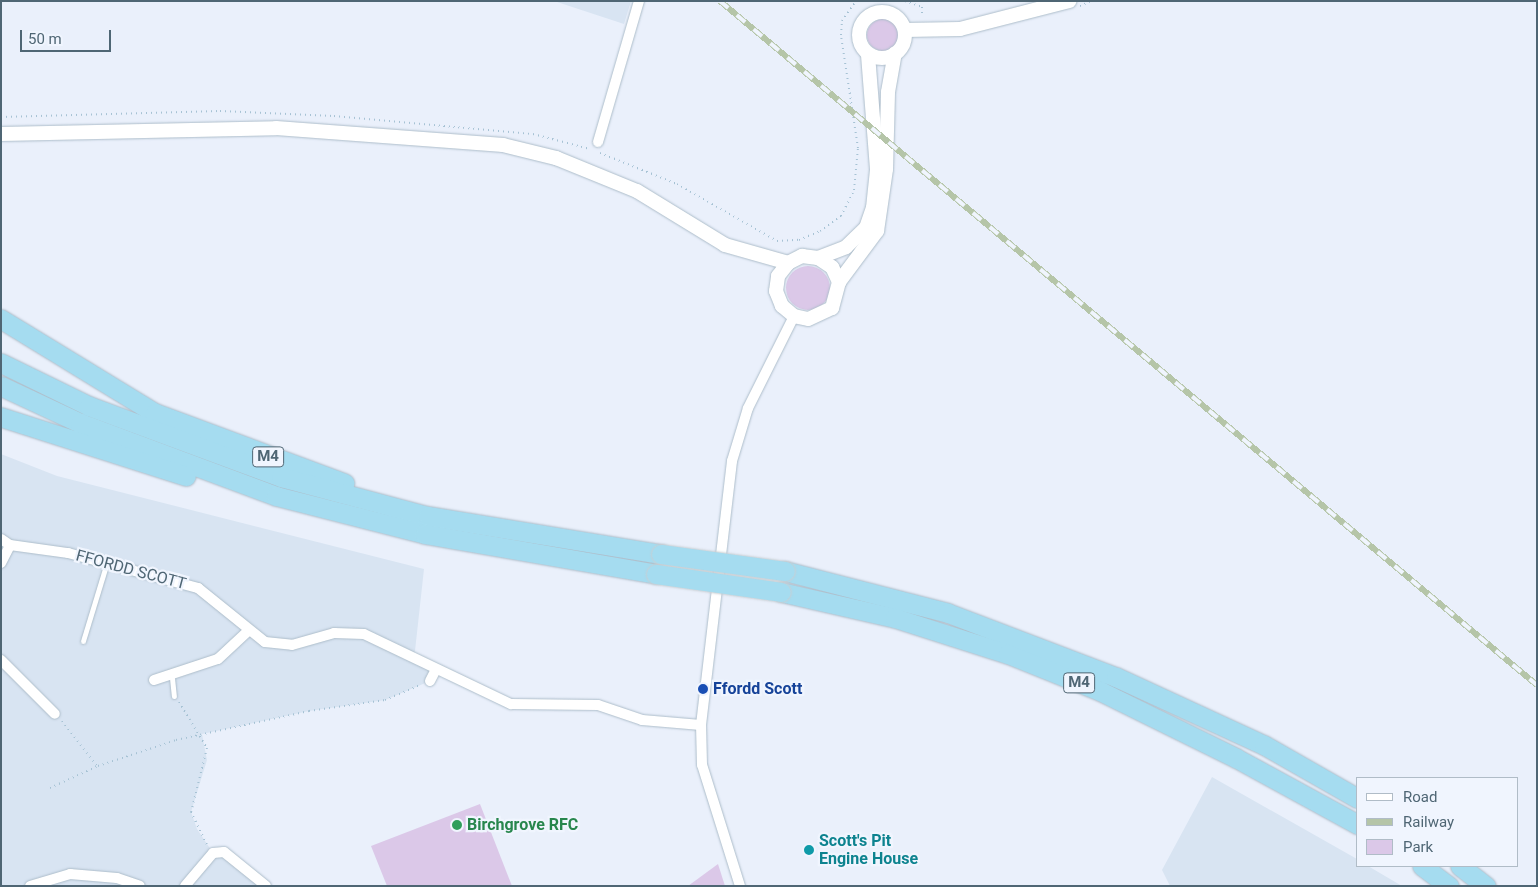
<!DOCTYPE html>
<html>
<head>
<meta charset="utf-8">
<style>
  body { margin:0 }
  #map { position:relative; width:1538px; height:887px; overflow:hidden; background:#eaf0fb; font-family:Roboto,sans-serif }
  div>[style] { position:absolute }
  .residential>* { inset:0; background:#d8e4f2 }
  .green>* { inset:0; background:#dbc8e8 }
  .round { border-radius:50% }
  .path>* { height:2px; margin-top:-1px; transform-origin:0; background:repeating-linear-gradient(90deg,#a6c2d4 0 1px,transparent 0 5px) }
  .roads { filter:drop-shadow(0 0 1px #adbdca) drop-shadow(0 0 1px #adbdca) }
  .service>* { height:5px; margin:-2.5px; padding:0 2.5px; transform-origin:2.5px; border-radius:2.5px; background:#fff }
  .minor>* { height:10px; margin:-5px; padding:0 5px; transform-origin:5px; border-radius:5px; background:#fff }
  .secondary>* { height:14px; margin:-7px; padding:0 7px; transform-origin:7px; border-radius:7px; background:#fff }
  .secondary>.ring { margin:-7px; padding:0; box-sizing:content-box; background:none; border:14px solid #fff; border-radius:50% }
  .motorway>* { height:19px; margin:-9.5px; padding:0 9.5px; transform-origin:9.5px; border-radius:9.5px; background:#a5dcf0 }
  .rail>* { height:5.5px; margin-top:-2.75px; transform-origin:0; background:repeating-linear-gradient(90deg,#f0f5fe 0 11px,#b5c5a8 0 22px); box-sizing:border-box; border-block:1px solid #b5c5a8 }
  .bridges { filter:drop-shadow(0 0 1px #c7ced3) drop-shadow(0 0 1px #c7ced3) }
  .motorway-bridge>* { height:19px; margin:-9.5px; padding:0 9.5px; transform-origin:9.5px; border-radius:9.5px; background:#a5dcf0 }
  .dots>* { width:14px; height:14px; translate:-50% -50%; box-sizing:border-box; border:2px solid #f0f5fe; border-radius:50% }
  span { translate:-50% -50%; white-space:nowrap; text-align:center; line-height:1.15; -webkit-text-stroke:4.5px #f0f5fe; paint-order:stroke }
  .shield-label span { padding:1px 4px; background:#f0f5fe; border:1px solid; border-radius:4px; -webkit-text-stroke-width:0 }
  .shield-label { font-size:15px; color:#4f6674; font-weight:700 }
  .street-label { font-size:16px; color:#4f6674 }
  .transit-label { font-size:16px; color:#164399; font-weight:700 }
  .left { translate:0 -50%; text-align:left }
  .leisure-label { font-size:16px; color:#27864d; font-weight:700 }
  .culture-label { font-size:16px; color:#0d838f; font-weight:700 }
  .frame { position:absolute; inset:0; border:2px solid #4f6674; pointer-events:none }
  .legend { position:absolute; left:1356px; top:777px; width:162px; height:90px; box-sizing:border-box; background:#f0f5fe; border:1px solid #b0bcc7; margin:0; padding:6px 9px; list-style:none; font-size:15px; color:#4f6674 }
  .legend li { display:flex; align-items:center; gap:10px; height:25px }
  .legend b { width:25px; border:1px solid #b0bcc7 }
  .scale { position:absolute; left:20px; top:30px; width:91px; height:22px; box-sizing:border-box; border:2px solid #4f6674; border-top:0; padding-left:6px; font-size:15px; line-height:18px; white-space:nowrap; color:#4f6674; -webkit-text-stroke:4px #f0f5fe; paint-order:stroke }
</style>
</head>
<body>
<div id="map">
  <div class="residential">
    <div style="clip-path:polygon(554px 1px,631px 1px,624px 24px)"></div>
    <div style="clip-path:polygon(1px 454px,57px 476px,424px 569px,414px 660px,435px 671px,430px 681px,385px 700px,309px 711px,202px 734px,207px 760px,191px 812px,197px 829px,213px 853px,224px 852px,266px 886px,1px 886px)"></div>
    <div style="clip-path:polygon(1212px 777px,1357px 859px,1357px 866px,1368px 866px,1402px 886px,1170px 886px,1162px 870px)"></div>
  </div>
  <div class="green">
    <div class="round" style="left:867px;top:19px;width:32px;height:32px"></div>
    <div class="round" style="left:786px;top:266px;width:44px;height:44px"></div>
    <div style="clip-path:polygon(480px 804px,512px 886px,387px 886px,371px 846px)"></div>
    <div style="clip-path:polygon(718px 864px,725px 886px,688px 886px)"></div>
  </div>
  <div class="path">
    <div style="left:905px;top:1px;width:18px;rotate:19deg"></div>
    <div style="left:922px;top:7px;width:10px;rotate:90deg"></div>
    <div style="left:1080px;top:6px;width:12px;rotate:-24deg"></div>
    <div style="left:1px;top:117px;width:219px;rotate:-1.6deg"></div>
    <div style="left:220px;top:111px;width:114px;rotate:2.5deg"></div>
    <div style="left:334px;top:116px;width:200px;rotate:5.2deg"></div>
    <div style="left:533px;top:134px;width:59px;rotate:14.7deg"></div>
    <div style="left:600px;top:153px;width:83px;rotate:21.9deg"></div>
    <div style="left:677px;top:184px;width:115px;rotate:29.7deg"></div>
    <div style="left:777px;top:241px;width:22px;rotate:-3deg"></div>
    <div style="left:799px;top:240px;width:23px;rotate:-23deg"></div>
    <div style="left:820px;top:231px;width:26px;rotate:-36deg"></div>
    <div style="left:841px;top:216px;width:29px;rotate:-63deg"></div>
    <div style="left:854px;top:190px;width:42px;rotate:-84.6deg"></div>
    <div style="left:858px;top:148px;width:114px;rotate:-98.6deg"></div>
    <div style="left:841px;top:35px;width:14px;rotate:-86deg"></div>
    <div style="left:842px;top:21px;width:24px;rotate:-55deg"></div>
    <div style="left:179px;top:702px;width:54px;rotate:58.7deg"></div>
    <div style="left:207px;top:748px;width:66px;rotate:104deg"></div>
    <div style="left:191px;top:812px;width:37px;rotate:64deg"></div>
    <div style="left:62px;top:721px;width:57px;rotate:52.1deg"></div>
    <div style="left:50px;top:788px;width:53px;rotate:-24.6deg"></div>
    <div style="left:98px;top:766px;width:82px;rotate:-18.4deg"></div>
    <div style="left:176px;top:740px;width:136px;rotate:-12.3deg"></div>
    <div style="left:309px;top:711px;width:77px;rotate:-8.2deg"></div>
    <div style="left:385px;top:700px;width:39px;rotate:-23deg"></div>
  </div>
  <div class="roads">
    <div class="service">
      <div style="left:83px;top:641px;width:83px;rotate:-73.1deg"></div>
      <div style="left:172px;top:678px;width:18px;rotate:84deg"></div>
    </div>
    <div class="minor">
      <div style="left:598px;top:142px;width:147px;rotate:-73.8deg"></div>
      <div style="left:1px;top:539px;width:11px;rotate:34deg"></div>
      <div style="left:10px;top:545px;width:59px;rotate:7.9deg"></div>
      <div style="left:68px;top:553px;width:135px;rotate:15.1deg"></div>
      <div style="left:198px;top:588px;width:86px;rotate:38.9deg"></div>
      <div style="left:265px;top:642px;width:27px;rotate:6deg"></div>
      <div style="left:292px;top:645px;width:44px;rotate:-15.9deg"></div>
      <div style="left:334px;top:633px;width:30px;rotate:2deg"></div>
      <div style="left:364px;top:634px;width:163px;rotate:25.5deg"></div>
      <div style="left:511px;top:704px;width:87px;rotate:0.7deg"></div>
      <div style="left:598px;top:705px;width:46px;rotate:18.8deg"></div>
      <div style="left:642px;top:720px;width:59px;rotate:4.8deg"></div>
      <div style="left:1px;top:563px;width:20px;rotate:-63deg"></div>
      <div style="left:1px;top:660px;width:76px;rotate:45deg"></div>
      <div style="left:154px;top:680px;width:67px;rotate:-18.2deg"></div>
      <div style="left:218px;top:659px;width:40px;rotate:-43deg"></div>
      <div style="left:430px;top:681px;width:11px;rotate:-63deg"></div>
      <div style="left:30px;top:886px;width:42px;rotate:-16.7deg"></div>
      <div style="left:70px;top:874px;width:47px;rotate:4.9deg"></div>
      <div style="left:117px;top:878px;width:24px;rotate:19deg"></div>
      <div style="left:185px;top:886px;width:43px;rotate:-49.7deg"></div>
      <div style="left:213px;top:853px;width:11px;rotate:-5deg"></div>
      <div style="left:224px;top:852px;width:54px;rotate:39deg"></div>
      <div style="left:740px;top:886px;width:127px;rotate:-107.4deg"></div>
      <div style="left:702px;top:765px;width:40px;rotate:-91.4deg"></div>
      <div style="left:701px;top:725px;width:266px;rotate:-83.3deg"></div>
      <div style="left:732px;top:461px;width:55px;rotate:-73.2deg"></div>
      <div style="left:748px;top:408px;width:103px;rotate:-63.4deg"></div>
    </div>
    <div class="secondary">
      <div class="ring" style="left:859px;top:12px;width:32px;height:32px"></div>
      <div style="left:905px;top:30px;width:55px;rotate:-1deg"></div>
      <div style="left:960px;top:29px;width:113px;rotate:-14.4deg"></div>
      <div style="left:1px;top:134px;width:275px;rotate:-1.2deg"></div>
      <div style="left:276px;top:128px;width:228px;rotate:4.3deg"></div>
      <div style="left:503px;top:145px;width:55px;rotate:13.8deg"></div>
      <div style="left:556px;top:158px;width:87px;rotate:22.2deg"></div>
      <div style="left:637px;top:191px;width:103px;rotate:31.5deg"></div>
      <div style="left:725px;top:245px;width:66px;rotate:15.9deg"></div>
      <div style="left:788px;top:263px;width:16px;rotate:-27deg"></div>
      <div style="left:802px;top:256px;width:16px;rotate:7deg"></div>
      <div style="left:818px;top:258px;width:17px;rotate:33deg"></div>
      <div style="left:832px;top:267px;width:17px;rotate:65deg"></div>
      <div style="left:839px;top:282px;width:27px;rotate:105deg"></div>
      <div style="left:832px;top:308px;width:26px;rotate:155deg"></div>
      <div style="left:808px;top:319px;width:14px;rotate:-168deg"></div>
      <div style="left:794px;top:316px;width:16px;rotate:-140deg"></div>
      <div style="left:782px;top:306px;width:16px;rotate:-112deg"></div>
      <div style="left:776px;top:291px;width:15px;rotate:-82deg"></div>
      <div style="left:778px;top:276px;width:16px;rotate:-52deg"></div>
      <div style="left:818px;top:258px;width:30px;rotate:-21deg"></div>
      <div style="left:846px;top:247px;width:28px;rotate:-44deg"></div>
      <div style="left:866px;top:228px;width:21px;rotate:-71deg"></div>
      <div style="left:873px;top:208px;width:39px;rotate:-84deg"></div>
      <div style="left:877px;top:169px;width:115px;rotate:-94.5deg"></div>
      <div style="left:839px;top:282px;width:64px;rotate:-53.3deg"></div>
      <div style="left:877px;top:231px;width:63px;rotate:-81.7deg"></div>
      <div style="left:886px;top:169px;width:77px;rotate:-88.5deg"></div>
      <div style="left:888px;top:92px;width:39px;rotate:-80deg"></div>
    </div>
    <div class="motorway">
      <div style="left:1px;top:319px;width:180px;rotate:31.4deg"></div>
      <div style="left:155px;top:413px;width:202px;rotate:20.3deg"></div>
      <div style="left:1px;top:363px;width:98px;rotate:26deg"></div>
      <div style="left:89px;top:406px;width:205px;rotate:20.3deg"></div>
      <div style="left:281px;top:477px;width:152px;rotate:14.9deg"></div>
      <div style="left:428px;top:516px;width:236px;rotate:9.3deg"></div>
      <div style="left:1px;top:386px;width:87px;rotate:25.1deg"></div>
      <div style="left:80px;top:423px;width:209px;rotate:20.4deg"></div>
      <div style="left:276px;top:496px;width:154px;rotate:14.3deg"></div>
      <div style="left:425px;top:534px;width:234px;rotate:9.8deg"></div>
      <div style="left:1px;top:417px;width:194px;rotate:17.7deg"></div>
      <div style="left:785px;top:571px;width:168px;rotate:14.4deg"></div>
      <div style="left:948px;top:613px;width:180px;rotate:20.9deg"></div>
      <div style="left:1116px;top:677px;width:163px;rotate:24.7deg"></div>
      <div style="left:1264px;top:745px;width:107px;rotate:29.7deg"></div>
      <div style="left:781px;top:592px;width:117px;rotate:12.8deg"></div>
      <div style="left:895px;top:618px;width:119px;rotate:17.7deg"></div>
      <div style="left:1008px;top:654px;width:99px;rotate:21.9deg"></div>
      <div style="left:1100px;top:691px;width:152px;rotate:26.2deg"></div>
      <div style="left:1236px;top:758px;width:138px;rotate:28.6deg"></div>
      <div style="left:1422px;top:866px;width:34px;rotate:37deg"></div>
      <div style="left:1460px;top:866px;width:33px;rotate:38deg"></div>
    </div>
  </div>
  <div class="rail">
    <div style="left:720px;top:1px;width:1066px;rotate:39.94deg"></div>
  </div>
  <div class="bridges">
    <div class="motorway-bridge">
      <div style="left:661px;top:554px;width:125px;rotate:7.8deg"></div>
      <div style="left:656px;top:574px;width:126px;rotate:8.2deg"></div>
    </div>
  </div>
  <div class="dots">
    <div style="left:703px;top:689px;background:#1a4fb4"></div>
    <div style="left:457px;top:825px;background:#2e9e5b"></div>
    <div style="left:809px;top:850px;background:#0f9aa8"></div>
  </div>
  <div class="shield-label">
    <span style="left:268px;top:457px">M4</span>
    <span style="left:1079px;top:683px">M4</span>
  </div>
  <div class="street-label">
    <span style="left:131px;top:570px;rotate:15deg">FFORDD SCOTT</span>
  </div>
  <div class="transit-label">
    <span class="left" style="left:713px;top:689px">Ffordd Scott</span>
  </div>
  <div class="leisure-label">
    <span class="left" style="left:467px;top:825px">Birchgrove RFC</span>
  </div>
  <div class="culture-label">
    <span class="left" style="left:819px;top:850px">Scott's Pit<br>Engine House</span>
  </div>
  <div class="frame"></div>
  <ul class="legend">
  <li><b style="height:6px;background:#fff"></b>Road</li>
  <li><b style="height:6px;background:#b5c5a8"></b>Railway</li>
  <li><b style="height:14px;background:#dbc8e8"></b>Park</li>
  </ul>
  <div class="scale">50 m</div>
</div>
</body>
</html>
